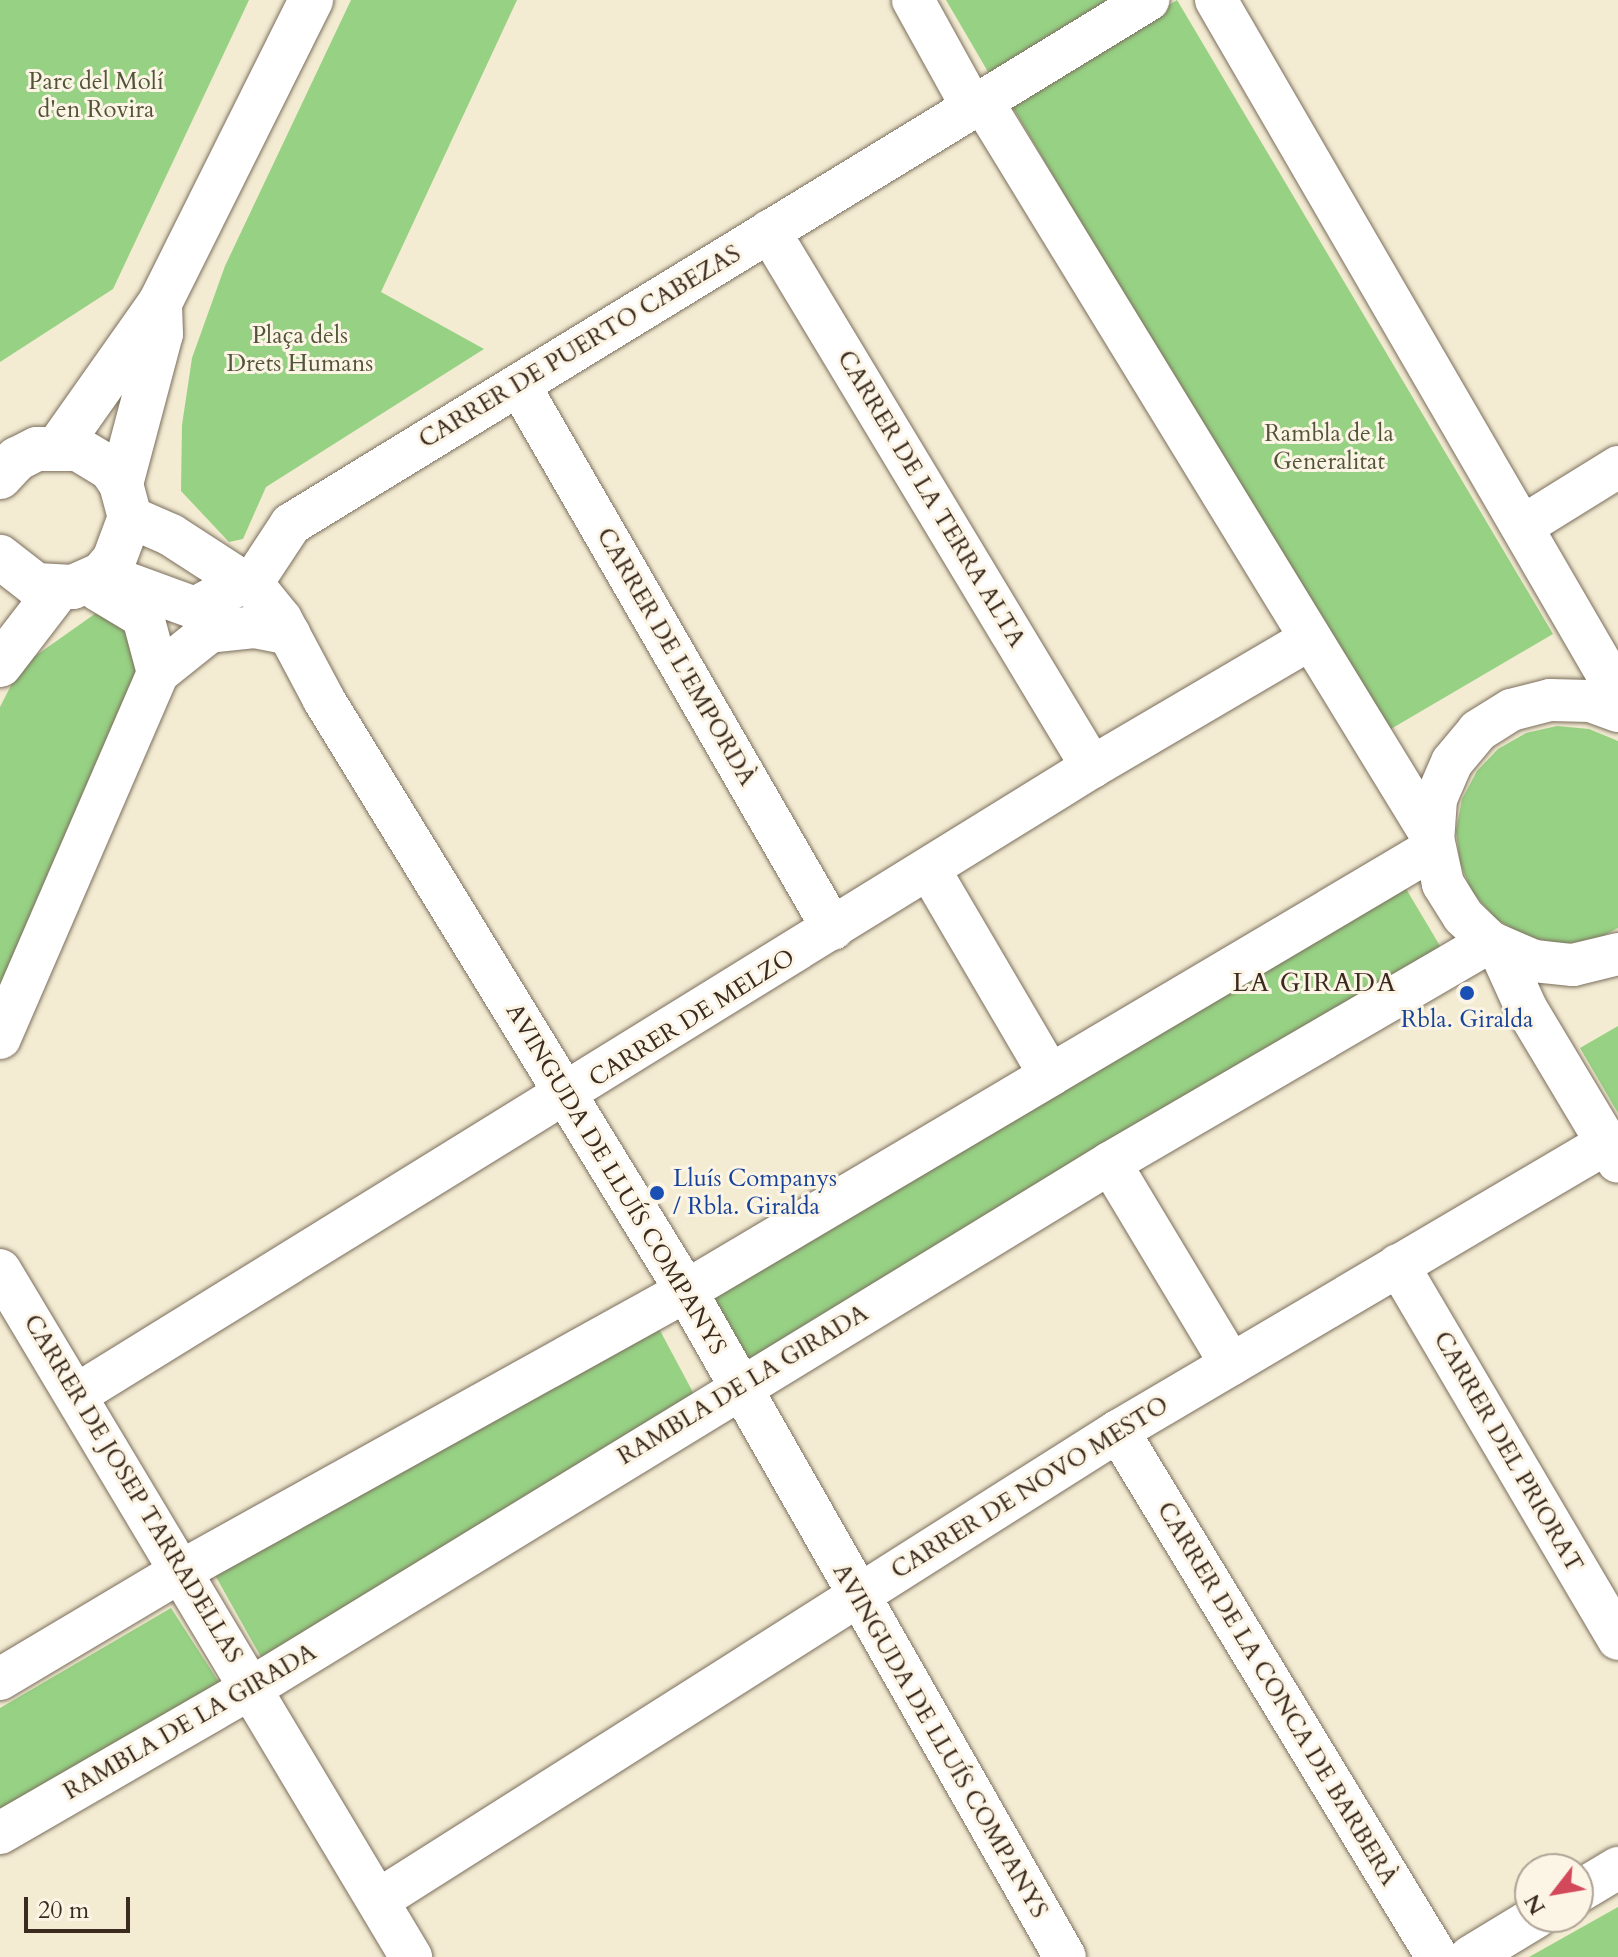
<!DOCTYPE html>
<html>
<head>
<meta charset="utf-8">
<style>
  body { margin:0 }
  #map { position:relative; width:1618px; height:1957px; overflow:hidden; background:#f3ebd2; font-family:Cardo,serif }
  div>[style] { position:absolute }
  .green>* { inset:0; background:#97d184 }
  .roads { filter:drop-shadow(0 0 2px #7b6e5d) drop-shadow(0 0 2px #7b6e5d) }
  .street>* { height:42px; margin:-21px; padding:0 21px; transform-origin:21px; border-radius:21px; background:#fff }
  .secondary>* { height:44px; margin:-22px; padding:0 22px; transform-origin:22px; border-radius:22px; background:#fff }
  .dots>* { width:22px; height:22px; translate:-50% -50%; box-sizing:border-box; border:4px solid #fcf5e5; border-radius:50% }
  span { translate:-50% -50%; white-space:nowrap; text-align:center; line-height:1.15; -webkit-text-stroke:6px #fcf5e5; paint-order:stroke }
  .park-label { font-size:24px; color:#525438 }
  .street-label { font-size:24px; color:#3b2a1e }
  .transit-label { font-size:24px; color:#164399 }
  .left { translate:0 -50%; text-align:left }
  .neighbourhood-label { font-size:26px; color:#3b2a1e; letter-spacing:2px }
  .north { position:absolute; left:1514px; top:1853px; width:80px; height:80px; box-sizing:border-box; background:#fcf5e5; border:2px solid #afa495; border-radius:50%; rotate:239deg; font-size:22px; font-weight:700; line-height:32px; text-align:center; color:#3b2a1e }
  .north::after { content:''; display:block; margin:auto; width:28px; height:36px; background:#d1495b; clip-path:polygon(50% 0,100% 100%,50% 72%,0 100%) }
  .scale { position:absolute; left:24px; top:1897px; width:106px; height:36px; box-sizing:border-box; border:4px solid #3b2a1e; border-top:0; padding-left:10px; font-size:24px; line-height:28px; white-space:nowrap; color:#3b2a1e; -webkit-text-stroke:6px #fcf5e5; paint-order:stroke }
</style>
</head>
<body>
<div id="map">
  <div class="green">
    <div style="clip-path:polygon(0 0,249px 0,113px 289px,0 362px)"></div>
    <div style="clip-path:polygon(351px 0,517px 0,381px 292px,484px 349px,266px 487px,243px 539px,229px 542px,181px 491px,182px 425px,192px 358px,225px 266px)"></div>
    <div style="clip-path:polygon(946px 0,1124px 0,994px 82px)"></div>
    <div style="clip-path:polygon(1177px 0,1553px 634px,1384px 733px,1010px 103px)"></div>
    <div style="clip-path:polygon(99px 611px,140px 630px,144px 685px,0 996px,0 707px,21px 666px)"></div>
    <div style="clip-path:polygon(1557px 726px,1589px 729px,1618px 741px,1618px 928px,1597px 939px,1562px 944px,1527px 937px,1496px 919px,1472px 892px,1460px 863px,1456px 831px,1462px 799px,1477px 771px,1498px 749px,1526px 733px)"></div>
    <div style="clip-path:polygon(1402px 882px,1446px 956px,750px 1363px,709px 1292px)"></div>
    <div style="clip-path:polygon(1618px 1026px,1618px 1113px,1580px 1048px)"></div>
    <div style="clip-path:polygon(656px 1323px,696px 1398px,266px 1666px,215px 1575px)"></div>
    <div style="clip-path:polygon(171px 1608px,224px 1690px,0 1821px,0 1708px)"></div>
    <div style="clip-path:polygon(1618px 1907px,1618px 1957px,1529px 1957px)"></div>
  </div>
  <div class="roads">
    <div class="street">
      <div style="left:913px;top:0;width:122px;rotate:61.1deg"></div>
      <div style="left:1216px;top:0;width:801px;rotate:59.88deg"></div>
      <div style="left:982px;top:101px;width:864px;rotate:58.54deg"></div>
      <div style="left:769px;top:231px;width:626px;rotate:58.93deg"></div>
      <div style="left:519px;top:385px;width:628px;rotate:60.01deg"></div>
      <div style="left:130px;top:517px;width:45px;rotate:23.7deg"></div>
      <div style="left:171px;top:535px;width:105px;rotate:32.9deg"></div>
      <div style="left:259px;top:592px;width:35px;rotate:51deg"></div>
      <div style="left:281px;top:619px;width:92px;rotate:62deg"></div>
      <div style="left:324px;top:700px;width:693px;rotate:58.51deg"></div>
      <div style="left:686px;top:1291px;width:766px;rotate:60.36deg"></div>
      <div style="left:1523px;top:526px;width:112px;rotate:-31.8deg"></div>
      <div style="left:102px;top:574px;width:99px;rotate:20.1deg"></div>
      <div style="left:195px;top:608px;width:27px;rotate:33deg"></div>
      <div style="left:98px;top:590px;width:52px;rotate:31deg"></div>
      <div style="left:143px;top:617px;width:58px;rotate:75deg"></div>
      <div style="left:195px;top:608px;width:72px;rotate:-28.4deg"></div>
      <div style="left:258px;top:574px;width:60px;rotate:-56.6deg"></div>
      <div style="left:291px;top:524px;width:1005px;rotate:-31.44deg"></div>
      <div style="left:1618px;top:711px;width:30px;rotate:-160deg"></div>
      <div style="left:1590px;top:701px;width:40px;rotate:-178.6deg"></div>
      <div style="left:1550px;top:700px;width:40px;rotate:165.6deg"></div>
      <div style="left:1511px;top:710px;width:39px;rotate:148deg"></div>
      <div style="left:1478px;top:731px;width:40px;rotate:130deg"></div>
      <div style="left:1452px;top:762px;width:40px;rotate:113.4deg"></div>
      <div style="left:1436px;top:799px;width:39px;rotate:94deg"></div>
      <div style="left:1433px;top:838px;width:47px;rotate:77.7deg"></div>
      <div style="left:1443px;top:884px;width:38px;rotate:58deg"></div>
      <div style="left:1463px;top:916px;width:37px;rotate:44deg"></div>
      <div style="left:1490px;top:942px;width:48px;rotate:23.4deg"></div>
      <div style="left:1534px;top:961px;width:39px;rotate:6deg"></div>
      <div style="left:1573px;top:965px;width:46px;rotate:-13.7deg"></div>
      <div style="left:929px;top:869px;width:239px;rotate:59.6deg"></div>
      <div style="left:1498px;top:946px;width:68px;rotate:65.7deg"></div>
      <div style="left:1526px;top:1008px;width:179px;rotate:59.1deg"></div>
      <div style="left:0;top:1038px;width:398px;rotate:-66.6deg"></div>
      <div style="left:158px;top:673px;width:65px;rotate:-38.8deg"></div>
      <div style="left:209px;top:632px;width:45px;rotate:-6.3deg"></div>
      <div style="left:254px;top:627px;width:36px;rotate:11deg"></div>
      <div style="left:1110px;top:1163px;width:235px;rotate:59deg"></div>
      <div style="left:1398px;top:1265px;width:434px;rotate:59.5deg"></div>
      <div style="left:0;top:1270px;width:801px;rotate:59.11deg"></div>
      <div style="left:76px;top:1395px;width:1194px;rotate:-31.72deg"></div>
      <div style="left:1092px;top:767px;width:249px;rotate:-30.4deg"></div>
      <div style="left:1118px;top:1431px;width:615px;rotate:58.76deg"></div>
      <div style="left:0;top:1679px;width:213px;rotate:-30.8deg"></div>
      <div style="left:183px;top:1570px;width:575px;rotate:-29.02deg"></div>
      <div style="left:686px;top:1291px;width:869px;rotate:-30.64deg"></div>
      <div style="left:0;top:1833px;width:292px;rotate:-30deg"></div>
      <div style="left:253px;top:1687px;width:1005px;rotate:-31.44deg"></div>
      <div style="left:1110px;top:1163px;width:440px;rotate:-30.2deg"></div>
      <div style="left:1578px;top:1892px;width:47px;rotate:-31deg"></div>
      <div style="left:380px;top:1899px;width:874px;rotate:-32.38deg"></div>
      <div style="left:1118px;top:1431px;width:568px;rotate:-30.5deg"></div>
      <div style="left:1470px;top:1957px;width:77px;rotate:-31.2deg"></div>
    </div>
    <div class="secondary">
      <div style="left:59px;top:446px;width:175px;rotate:-54.8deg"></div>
      <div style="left:160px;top:303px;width:339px;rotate:-63.5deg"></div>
      <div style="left:0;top:477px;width:25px;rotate:-47deg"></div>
      <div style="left:17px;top:459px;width:22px;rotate:-27deg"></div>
      <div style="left:37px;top:449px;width:41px"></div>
      <div style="left:78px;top:449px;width:37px;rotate:31deg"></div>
      <div style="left:110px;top:468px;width:19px;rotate:55deg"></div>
      <div style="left:121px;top:484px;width:34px;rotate:75deg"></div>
      <div style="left:130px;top:517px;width:46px;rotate:110.4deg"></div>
      <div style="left:114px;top:560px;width:18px;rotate:131deg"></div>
      <div style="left:102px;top:574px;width:32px;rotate:156deg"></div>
      <div style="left:73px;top:587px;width:37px;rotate:-177deg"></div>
      <div style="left:36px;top:585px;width:46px;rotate:-142.1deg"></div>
      <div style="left:121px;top:484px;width:155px;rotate:-75.1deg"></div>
      <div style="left:161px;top:334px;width:28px;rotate:-92deg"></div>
      <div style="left:0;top:665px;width:97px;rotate:-52.5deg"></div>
    </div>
  </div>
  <div class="dots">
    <div style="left:1467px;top:993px;background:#1a4fb4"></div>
    <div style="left:657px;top:1193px;background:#1a4fb4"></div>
  </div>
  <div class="park-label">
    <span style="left:96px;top:96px">Parc del Molí<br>d'en Rovira</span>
    <span style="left:300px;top:350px">Plaça dels<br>Drets Humans</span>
    <span style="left:1329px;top:448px">Rambla de la<br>Generalitat</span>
  </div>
  <div class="street-label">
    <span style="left:580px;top:347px;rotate:-31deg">CARRER DE PUERTO CABEZAS</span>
    <span style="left:931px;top:499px;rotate:59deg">CARRER DE LA TERRA ALTA</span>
    <span style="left:676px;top:657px;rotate:60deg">CARRER DE L'EMPORDÀ</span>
    <span style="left:692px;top:1018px;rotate:-32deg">CARRER DE MELZO</span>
    <span style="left:616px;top:1179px;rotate:59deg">AVINGUDA DE LLUÍS COMPANYS</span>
    <span style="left:743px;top:1385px;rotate:-31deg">RAMBLA DE LA GIRADA</span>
    <span style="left:1508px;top:1452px;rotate:60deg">CARRER DEL PRIORAT</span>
    <span style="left:1030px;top:1488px;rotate:-32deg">CARRER DE NOVO MESTO</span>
    <span style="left:133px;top:1489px;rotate:59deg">CARRER DE JOSEP TARRADELLAS</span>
    <span style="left:1277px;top:1694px;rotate:59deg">CARRER DE LA CONCA DE BARBERÀ</span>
    <span style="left:190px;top:1722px;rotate:-30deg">RAMBLA DE LA GIRADA</span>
    <span style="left:940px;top:1741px;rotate:60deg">AVINGUDA DE LLUÍS COMPANYS</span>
  </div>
  <div class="transit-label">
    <span style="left:1467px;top:1020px">Rbla. Giralda</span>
    <span class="left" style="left:673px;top:1193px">Lluís Companys<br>/ Rbla. Giralda</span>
  </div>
  <div class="neighbourhood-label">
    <span style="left:1315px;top:983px">LA GIRADA</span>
  </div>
  <div class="north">N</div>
  <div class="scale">20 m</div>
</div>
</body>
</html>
